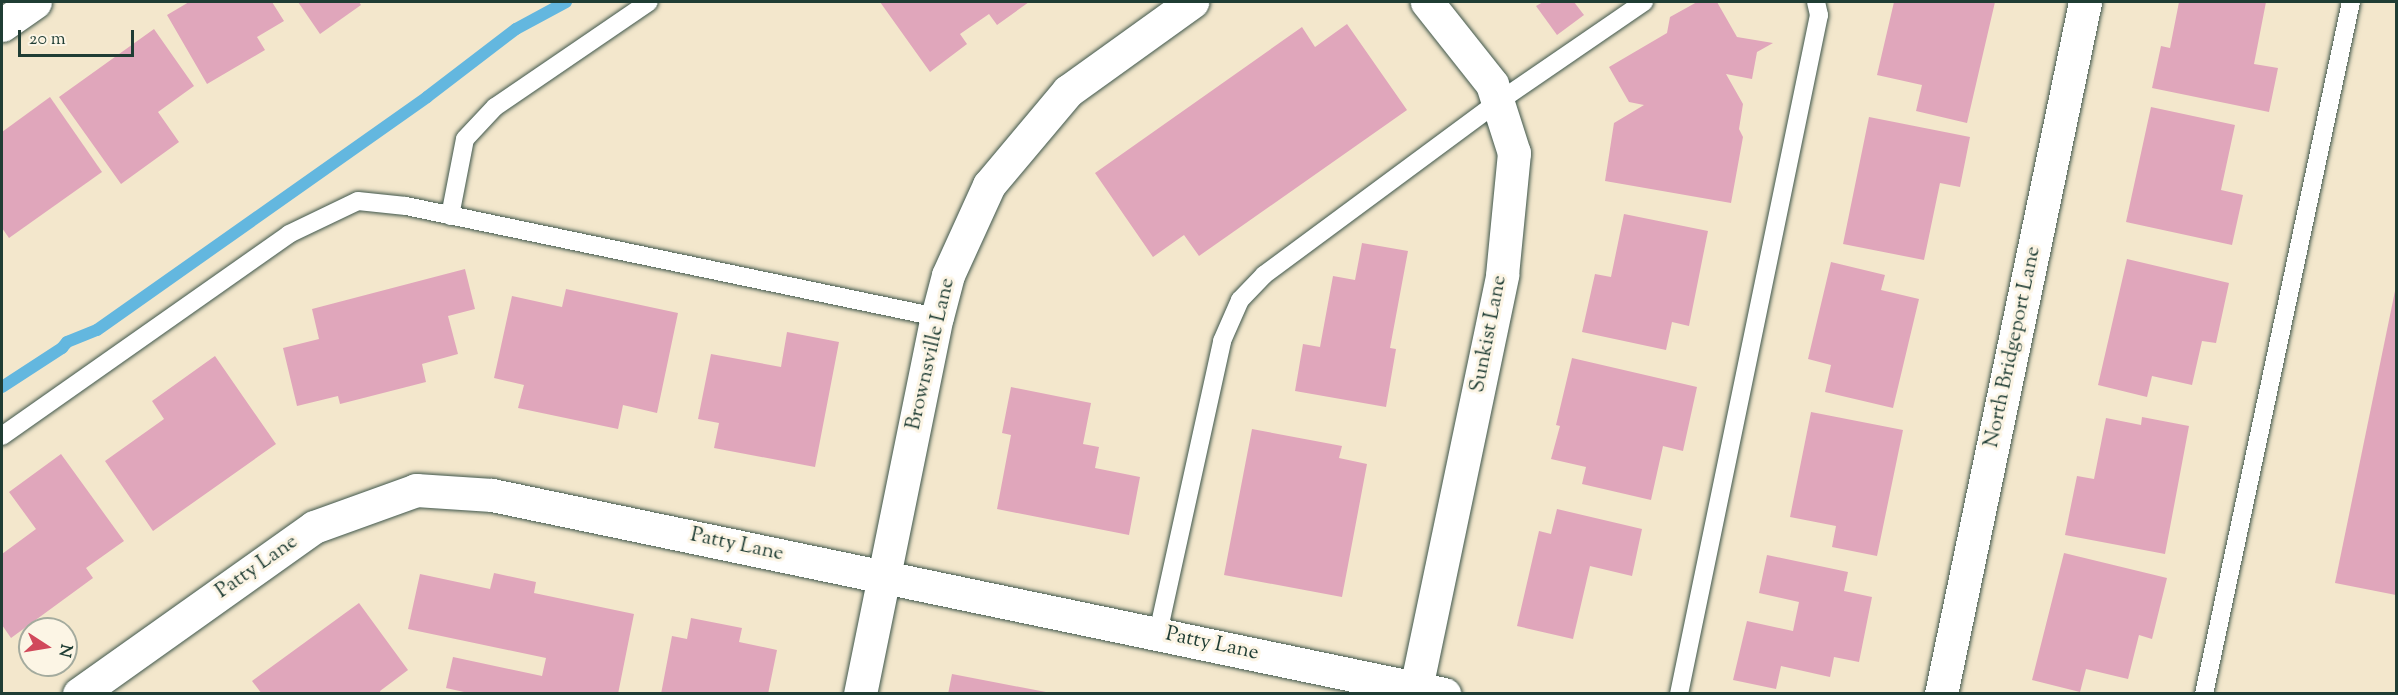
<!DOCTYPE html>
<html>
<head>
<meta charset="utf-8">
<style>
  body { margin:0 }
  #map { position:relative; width:2398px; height:695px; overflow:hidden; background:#f3e7cc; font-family:"Sorts Mill Goudy",serif }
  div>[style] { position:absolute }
  .stream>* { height:12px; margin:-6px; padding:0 6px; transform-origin:6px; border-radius:6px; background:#63b7df }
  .building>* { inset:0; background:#e0a6bb }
  .roads { filter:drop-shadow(0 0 2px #3f564b) drop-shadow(0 0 2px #3f564b) }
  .lane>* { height:18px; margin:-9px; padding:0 9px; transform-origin:9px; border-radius:9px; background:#fff }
  .street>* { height:33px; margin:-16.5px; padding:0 16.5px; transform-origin:16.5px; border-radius:16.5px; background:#fff }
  span { translate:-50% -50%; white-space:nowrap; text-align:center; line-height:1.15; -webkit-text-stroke:6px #fcf5e5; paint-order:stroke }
  .street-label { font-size:21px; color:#1f3d34 }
  .frame { position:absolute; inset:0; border:3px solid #1f3d34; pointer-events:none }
  .north { position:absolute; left:18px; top:617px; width:60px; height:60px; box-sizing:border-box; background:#fcf5e5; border:2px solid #a4ab9e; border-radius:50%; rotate:102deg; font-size:16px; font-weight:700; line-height:24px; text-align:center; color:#1f3d34 }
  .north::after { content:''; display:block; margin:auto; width:21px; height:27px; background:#d1495b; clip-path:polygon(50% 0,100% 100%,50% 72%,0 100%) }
  .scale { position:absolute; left:18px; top:30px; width:116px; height:27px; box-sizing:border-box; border:3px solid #1f3d34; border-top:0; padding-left:8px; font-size:18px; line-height:21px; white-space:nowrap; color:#1f3d34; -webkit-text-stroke:4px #fcf5e5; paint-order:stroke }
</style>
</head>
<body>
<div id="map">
  <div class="stream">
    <div style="left:2px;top:387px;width:72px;rotate:-33deg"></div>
    <div style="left:62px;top:348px;width:8px;rotate:-50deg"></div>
    <div style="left:67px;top:342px;width:32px;rotate:-22deg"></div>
    <div style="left:97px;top:330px;width:404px;rotate:-35.2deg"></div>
    <div style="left:427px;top:97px;width:112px;rotate:-37.4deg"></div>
    <div style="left:516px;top:29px;width:57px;rotate:-28.4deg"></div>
  </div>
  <div class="building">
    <div style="clip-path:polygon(189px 2px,272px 2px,284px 21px,257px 37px,265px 50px,207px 84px,167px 15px)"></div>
    <div style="clip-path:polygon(298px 2px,359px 2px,361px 5px,320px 34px)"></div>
    <div style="clip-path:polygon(880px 2px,1029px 2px,997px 25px,989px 14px,960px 34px,967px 44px,930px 72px)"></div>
    <div style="clip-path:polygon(1543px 2px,1574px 2px,1584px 15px,1557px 35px,1536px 6px)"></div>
    <div style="clip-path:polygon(1697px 2px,1717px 2px,1737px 37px,1773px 43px,1757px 52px,1752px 79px,1726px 74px,1743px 104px,1739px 129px,1743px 137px,1731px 203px,1605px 181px,1614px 123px,1644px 105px,1629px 102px,1609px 67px,1667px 33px,1670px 17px)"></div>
    <div style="clip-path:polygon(1894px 2px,1995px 2px,1967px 123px,1916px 111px,1922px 85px,1877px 75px)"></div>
    <div style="clip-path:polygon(2179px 2px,2266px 2px,2254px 64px,2278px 68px,2269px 112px,2152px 88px,2161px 46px,2170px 48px)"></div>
    <div style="clip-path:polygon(1347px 24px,1407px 110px,1199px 256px,1184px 235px,1153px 257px,1095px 173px,1302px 27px,1315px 47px)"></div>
    <div style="clip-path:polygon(154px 29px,194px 86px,158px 112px,179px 142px,121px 184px,59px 97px)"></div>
    <div style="clip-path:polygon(50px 97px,102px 172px,9px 238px,2px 228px,2px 132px)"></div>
    <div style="clip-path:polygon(2151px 107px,2235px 125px,2221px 190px,2243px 195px,2232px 245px,2126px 222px)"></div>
    <div style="clip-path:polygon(1869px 117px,1970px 137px,1960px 187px,1940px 183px,1924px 260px,1843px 244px)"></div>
    <div style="clip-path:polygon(1624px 214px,1708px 231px,1689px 326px,1672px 322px,1666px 350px,1582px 332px,1595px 274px,1611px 277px)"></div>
    <div style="clip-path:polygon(1362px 243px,1408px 251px,1390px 348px,1396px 349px,1386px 407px,1295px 391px,1303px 344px,1320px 347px,1333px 276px,1355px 280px)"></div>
    <div style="clip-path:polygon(2127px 259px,2229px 283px,2216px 343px,2202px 341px,2192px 385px,2152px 376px,2147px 397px,2098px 385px)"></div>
    <div style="clip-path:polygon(1831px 262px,1885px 275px,1881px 290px,1919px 299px,1893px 408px,1825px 392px,1831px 365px,1808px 359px)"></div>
    <div style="clip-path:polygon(465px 269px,475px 309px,448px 316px,458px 354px,422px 364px,426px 382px,340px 404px,338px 396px,297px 406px,283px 348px,319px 339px,312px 309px)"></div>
    <div style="clip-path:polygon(566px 289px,678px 313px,657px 413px,623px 405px,618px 429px,518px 408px,524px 385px,494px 378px,512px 296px,562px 307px)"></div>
    <div style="clip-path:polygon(2395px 291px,2396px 291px,2396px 595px,2335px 583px)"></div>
    <div style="clip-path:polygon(787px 332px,839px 342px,815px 467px,714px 448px,719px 423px,698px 419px,711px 354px,781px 367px)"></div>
    <div style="clip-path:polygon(215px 356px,276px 444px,153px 531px,105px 461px,164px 419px,152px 401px)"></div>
    <div style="clip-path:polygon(1572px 358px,1697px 387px,1683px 451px,1663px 446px,1651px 500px,1582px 484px,1586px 467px,1551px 459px,1560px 426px,1556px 425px)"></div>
    <div style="clip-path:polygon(1011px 387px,1091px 403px,1083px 444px,1099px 447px,1095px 468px,1140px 477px,1129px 535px,997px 509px,1011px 435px,1002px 433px)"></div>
    <div style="clip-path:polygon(1811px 412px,1903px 430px,1877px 556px,1832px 547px,1836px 526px,1790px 517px)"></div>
    <div style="clip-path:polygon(2142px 417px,2189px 426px,2165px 554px,2065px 535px,2077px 476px,2094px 479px,2106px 418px,2141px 425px)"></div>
    <div style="clip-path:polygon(1252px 429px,1342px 446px,1339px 458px,1367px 464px,1342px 597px,1224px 575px)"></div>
    <div style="clip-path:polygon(61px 454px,124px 541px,86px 568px,93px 578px,11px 638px,2px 625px,2px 554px,36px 529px,9px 492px)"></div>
    <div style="clip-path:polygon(1557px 509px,1642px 529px,1632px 576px,1590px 566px,1573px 639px,1517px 626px,1539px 531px,1551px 534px)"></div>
    <div style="clip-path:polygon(2064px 553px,2167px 578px,2152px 639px,2139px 635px,2128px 679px,2086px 669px,2080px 692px,2032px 680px)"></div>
    <div style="clip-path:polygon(1767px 555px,1848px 572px,1844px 591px,1872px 597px,1859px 662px,1834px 657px,1830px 677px,1781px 666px,1776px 689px,1733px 680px,1747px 621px,1793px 631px,1799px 602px,1759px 593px)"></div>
    <div style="clip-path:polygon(494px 573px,536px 582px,534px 593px,634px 614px,618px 694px,473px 694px,446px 688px,453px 657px,542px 676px,546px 658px,408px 629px,420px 574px,490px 589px)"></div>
    <div style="clip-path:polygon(359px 603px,408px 670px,380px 691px,381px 694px,262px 694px,252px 681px)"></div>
    <div style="clip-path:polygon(691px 618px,742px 628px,739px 642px,777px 650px,768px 694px,661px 694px,672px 636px,687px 639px)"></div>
    <div style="clip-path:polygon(952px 674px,1046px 692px,1046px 694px,948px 694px)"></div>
  </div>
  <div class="roads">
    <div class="lane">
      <div style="left:450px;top:216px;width:78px;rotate:-79deg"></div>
      <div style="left:465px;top:139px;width:44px;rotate:-46.8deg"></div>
      <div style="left:495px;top:107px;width:186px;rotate:-34.3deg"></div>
      <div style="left:2px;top:436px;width:351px;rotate:-35.1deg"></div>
      <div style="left:289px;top:234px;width:76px;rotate:-25.6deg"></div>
      <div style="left:358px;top:201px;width:48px;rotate:5.9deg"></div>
      <div style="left:406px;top:206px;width:542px;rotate:11.81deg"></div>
      <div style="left:1158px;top:633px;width:299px;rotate:-77.6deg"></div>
      <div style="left:1222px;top:341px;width:45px;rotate:-66.3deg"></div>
      <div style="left:1240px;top:300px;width:35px;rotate:-46deg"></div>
      <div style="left:1264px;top:275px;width:291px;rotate:-36.5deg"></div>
      <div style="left:1498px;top:102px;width:177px;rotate:-34.4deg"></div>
      <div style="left:1679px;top:694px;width:693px;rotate:-78.35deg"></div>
      <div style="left:1819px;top:15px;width:13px;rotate:-103deg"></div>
      <div style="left:2204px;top:694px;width:707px;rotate:-78.01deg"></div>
    </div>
    <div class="street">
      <div style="left:2px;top:25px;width:40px;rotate:-34.9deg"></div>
      <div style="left:1416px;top:688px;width:422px;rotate:-78.2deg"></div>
      <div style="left:1502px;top:275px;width:123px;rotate:-84.4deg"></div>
      <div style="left:1514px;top:153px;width:72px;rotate:-107.7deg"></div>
      <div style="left:1492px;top:84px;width:105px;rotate:-128.4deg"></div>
      <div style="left:79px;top:694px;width:288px;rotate:-35.4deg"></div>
      <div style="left:314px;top:527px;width:109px;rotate:-19.9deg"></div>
      <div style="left:416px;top:490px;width:76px;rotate:3.8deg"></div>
      <div style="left:492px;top:495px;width:973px;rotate:11.81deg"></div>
      <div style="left:860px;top:694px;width:385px;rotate:-78.5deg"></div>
      <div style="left:937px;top:317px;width:43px;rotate:-75.3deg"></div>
      <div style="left:948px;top:275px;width:99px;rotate:-65.5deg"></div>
      <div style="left:989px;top:185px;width:123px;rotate:-50deg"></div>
      <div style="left:1068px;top:91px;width:153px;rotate:-35.7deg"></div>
      <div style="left:1941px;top:694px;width:707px;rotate:-78.24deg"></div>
    </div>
  </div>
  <div class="street-label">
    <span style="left:1489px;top:334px;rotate:-79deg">Sunkist Lane</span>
    <span style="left:2013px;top:347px;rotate:-78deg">North Bridgeport Lane</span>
    <span style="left:931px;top:354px;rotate:-77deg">Brownsville Lane</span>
    <span style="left:737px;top:545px;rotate:12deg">Patty Lane</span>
    <span style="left:257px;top:567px;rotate:-35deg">Patty Lane</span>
    <span style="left:1212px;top:644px;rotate:12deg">Patty Lane</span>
  </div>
  <div class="frame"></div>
  <div class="north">N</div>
  <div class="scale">20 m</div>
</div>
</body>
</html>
